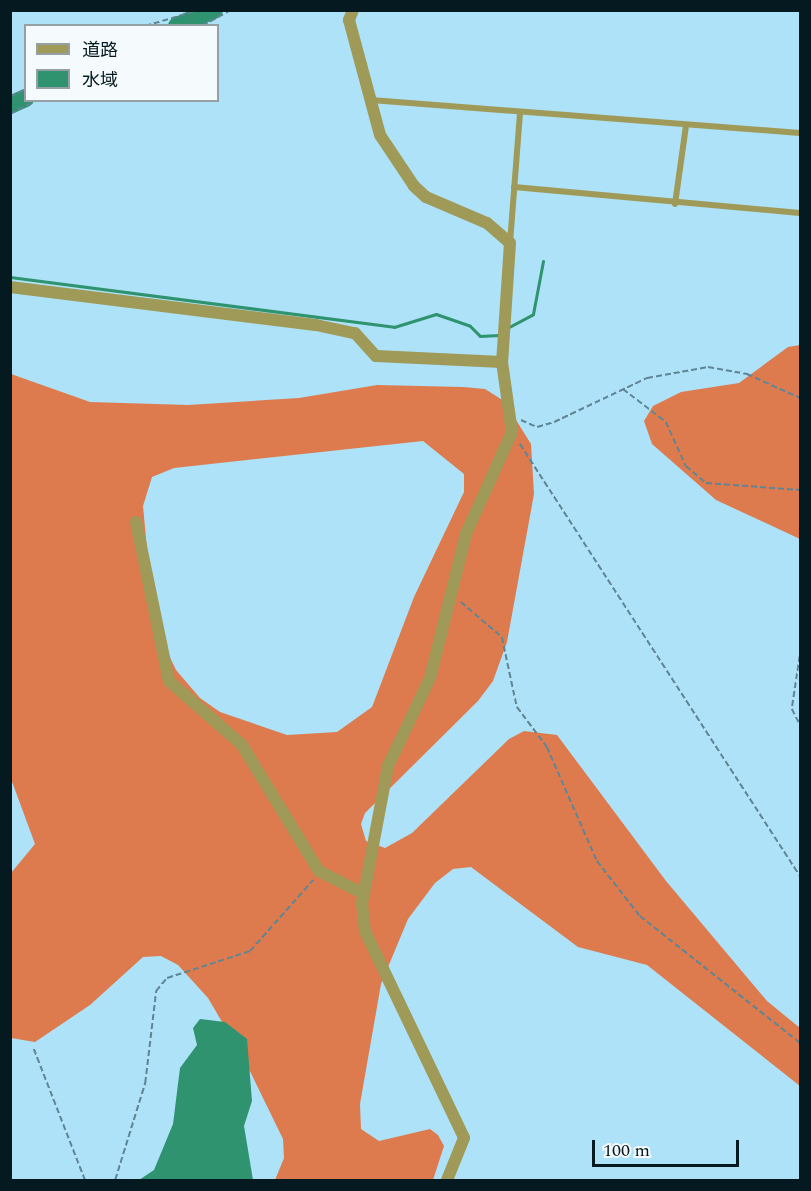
<!DOCTYPE html>
<html>
<head>
<meta charset="utf-8">
<style>
  body { margin:0 }
  #map { position:relative; width:811px; height:1191px; overflow:hidden; background:#ade2f8; font-family:Spectral,"Noto Sans JP",serif }
  div>[style] { position:absolute }
  .forest>* { inset:0; background:#de7b4e }
  .water>* { inset:0; background:#2e936e }
  .stream>* { height:3px; margin:-1.5px; padding:0 1.5px; transform-origin:1.5px; border-radius:1.5px; background:#2e936e }
  .river>* { height:18px; margin:-9px; padding:0 9px; transform-origin:9px; border-radius:9px; background:#2e936e }
  .path>* { height:1.5px; margin-top:-0.75px; transform-origin:0; background:repeating-linear-gradient(90deg,#5f8594 0 6px,transparent 0 9px) }
  .service>* { height:6px; margin:-3px; padding:0 3px; transform-origin:3px; border-radius:3px; background:#9f9a57 }
  .minor>* { height:12px; margin:-6px; padding:0 6px; transform-origin:6px; border-radius:6px; background:#9f9a57 }
  span { translate:-50% -50%; white-space:nowrap; text-align:center; line-height:1.15; -webkit-text-stroke:4.5px #f5fafd; paint-order:stroke }
  .frame { position:absolute; inset:0; border:12px solid #041920; pointer-events:none }
  .legend { position:absolute; left:24px; top:24px; width:195px; height:78px; box-sizing:border-box; background:#f5fafd; border:2px solid #95a0a5; margin:0; padding:8px 10px; list-style:none; font-size:18px; color:#041920 }
  .legend li { display:flex; align-items:center; gap:12px; height:30px }
  .legend b { width:30px; border:2px solid #95a0a5 }
  .scale { position:absolute; left:592px; top:1140px; width:147px; height:27px; box-sizing:border-box; border:3px solid #041920; border-top:0; padding-left:8px; font-size:18px; line-height:21px; white-space:nowrap; color:#041920; -webkit-text-stroke:4px #f5fafd; paint-order:stroke }
</style>
</head>
<body>
<div id="map">
  <div class="forest">
    <div style="clip-path:polygon(800px 345px,800px 539px,716px 500px,652px 444px,644px 421px,653px 406px,681px 392px,739px 383px,788px 347px)"></div>
    <div style="clip-path:polygon(evenodd,11px 374px,90px 402px,188px 405px,299px 398px,377px 385px,463px 387px,485px 389px,504px 401px,531px 444px,534px 494px,507px 642px,493px 681px,478px 701px,365px 813px,361px 824px,366px 841px,385px 848px,412px 833px,509px 739px,524px 731px,557px 735px,666px 881px,767px 1001px,800px 1028px,800px 1086px,647px 965px,578px 947px,471px 867px,453px 869px,435px 883px,408px 919px,381px 984px,360px 1104px,361px 1129px,379px 1141px,430px 1129px,438px 1135px,444px 1146px,433px 1180px,275px 1180px,284px 1158px,283px 1139px,245px 1061px,208px 998px,178px 965px,161px 956px,143px 957px,90px 1005px,35px 1042px,11px 1038px,11px 873px,35px 844px,11px 779px,11px 374px,423px 441px,464px 474px,464px 492px,414px 597px,372px 707px,337px 732px,287px 735px,220px 712px,200px 698px,176px 670px,154px 624px,143px 506px,152px 477px,174px 468px,423px 441px)"></div>
  </div>
  <div class="water">
    <div style="clip-path:polygon(200px 1019px,225px 1022px,247px 1039px,252px 1101px,244px 1126px,253px 1180px,139px 1180px,154px 1170px,173px 1124px,180px 1068px,197px 1045px,193px 1028px)"></div>
  </div>
  <div class="stream">
    <div style="left:10px;top:277px;width:387px;rotate:7.4deg"></div>
    <div style="left:394px;top:327px;width:44px;rotate:-17.2deg"></div>
    <div style="left:436px;top:314px;width:36px;rotate:19deg"></div>
    <div style="left:470px;top:326px;width:14px;rotate:45deg"></div>
    <div style="left:480px;top:336px;width:19px;rotate:-3deg"></div>
    <div style="left:509px;top:327px;width:27px;rotate:-28deg"></div>
    <div style="left:533px;top:314px;width:54px;rotate:-79.3deg"></div>
  </div>
  <div class="river">
    <div style="left:177px;top:26px;width:40px;rotate:-23.4deg"></div>
    <div style="left:10px;top:105px;width:17px;rotate:-24deg"></div>
  </div>
  <div class="path">
    <div style="left:145px;top:26px;width:56px;rotate:-16.5deg"></div>
    <div style="left:202px;top:26px;width:33px;rotate:-29deg"></div>
    <div style="left:10px;top:97px;width:18px;rotate:-27deg"></div>
    <div style="left:10px;top:114px;width:31px;rotate:-27deg"></div>
    <div style="left:623px;top:389px;width:54px;rotate:37.5deg"></div>
    <div style="left:666px;top:422px;width:48px;rotate:65.6deg"></div>
    <div style="left:686px;top:466px;width:26px;rotate:40deg"></div>
    <div style="left:706px;top:483px;width:94px;rotate:4.3deg"></div>
    <div style="left:521px;top:420px;width:17px;rotate:24deg"></div>
    <div style="left:537px;top:427px;width:18px;rotate:-16deg"></div>
    <div style="left:554px;top:422px;width:103px;rotate:-25.3deg"></div>
    <div style="left:647px;top:378px;width:62px;rotate:-10.2deg"></div>
    <div style="left:708px;top:367px;width:40px;rotate:10deg"></div>
    <div style="left:747px;top:374px;width:58px;rotate:24.4deg"></div>
    <div style="left:520px;top:444px;width:515px;rotate:57.05deg"></div>
    <div style="left:461px;top:602px;width:54px;rotate:40.5deg"></div>
    <div style="left:502px;top:637px;width:72px;rotate:77.9deg"></div>
    <div style="left:517px;top:707px;width:50px;rotate:53.1deg"></div>
    <div style="left:547px;top:747px;width:124px;rotate:66.3deg"></div>
    <div style="left:597px;top:861px;width:70px;rotate:52deg"></div>
    <div style="left:640px;top:916px;width:204px;rotate:38.4deg"></div>
    <div style="left:800px;top:656px;width:54px;rotate:98.6deg"></div>
    <div style="left:792px;top:709px;width:18px;rotate:63deg"></div>
    <div style="left:34px;top:1049px;width:141px;rotate:68.7deg"></div>
    <div style="left:115px;top:1180px;width:102px;rotate:-72.8deg"></div>
    <div style="left:145px;top:1083px;width:93px;rotate:-83.2deg"></div>
    <div style="left:156px;top:991px;width:17px;rotate:-50deg"></div>
    <div style="left:167px;top:978px;width:87px;rotate:-18deg"></div>
    <div style="left:250px;top:951px;width:95px;rotate:-48.4deg"></div>
  </div>
  <div class="service">
    <div style="left:371px;top:100px;width:430px;rotate:4.4deg"></div>
    <div style="left:514px;top:187px;width:287px;rotate:5.2deg"></div>
    <div style="left:675px;top:204px;width:79px;rotate:-82deg"></div>
    <div style="left:510px;top:243px;width:130px;rotate:-85.6deg"></div>
  </div>
  <div class="minor">
    <div style="left:353px;top:10px;width:11px;rotate:112deg"></div>
    <div style="left:349px;top:20px;width:119px;rotate:74.9deg"></div>
    <div style="left:380px;top:135px;width:61px;rotate:56.3deg"></div>
    <div style="left:414px;top:186px;width:16px;rotate:43deg"></div>
    <div style="left:426px;top:197px;width:66px;rotate:23.1deg"></div>
    <div style="left:487px;top:223px;width:30px;rotate:41deg"></div>
    <div style="left:510px;top:243px;width:119px;rotate:93.8deg"></div>
    <div style="left:502px;top:362px;width:71px;rotate:81.9deg"></div>
    <div style="left:512px;top:432px;width:112px;rotate:114.3deg"></div>
    <div style="left:466px;top:534px;width:148px;rotate:104deg"></div>
    <div style="left:430px;top:678px;width:98px;rotate:115.5deg"></div>
    <div style="left:388px;top:766px;width:139px;rotate:100.7deg"></div>
    <div style="left:362px;top:903px;width:28px;rotate:84deg"></div>
    <div style="left:365px;top:931px;width:229px;rotate:64.4deg"></div>
    <div style="left:464px;top:1138px;width:45px;rotate:112deg"></div>
    <div style="left:10px;top:287px;width:308px;rotate:7.1deg"></div>
    <div style="left:316px;top:325px;width:40px;rotate:12deg"></div>
    <div style="left:355px;top:333px;width:31px;rotate:48deg"></div>
    <div style="left:376px;top:356px;width:126px;rotate:2.7deg"></div>
    <div style="left:136px;top:522px;width:162px;rotate:78.3deg"></div>
    <div style="left:169px;top:681px;width:97px;rotate:41.2deg"></div>
    <div style="left:242px;top:745px;width:148px;rotate:58.6deg"></div>
    <div style="left:319px;top:871px;width:51px;rotate:27.1deg"></div>
  </div>
  <div class="frame"></div>
  <ul class="legend">
  <li><b style="height:8px;background:#9f9a57"></b>道路</li>
  <li><b style="height:16px;background:#2e936e"></b>水域</li>
  </ul>
  <div class="scale">100 m</div>
</div>
</body>
</html>
